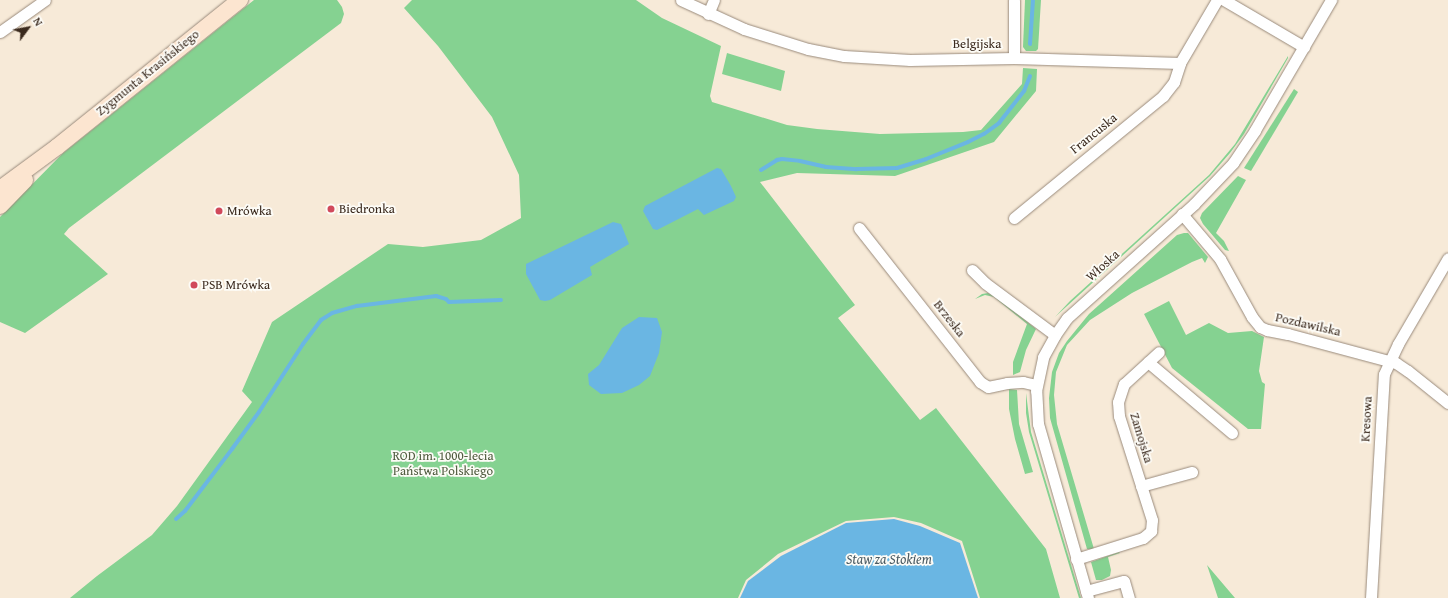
<!DOCTYPE html>
<html>
<head>
<meta charset="utf-8">
<style>
  body { margin:0 }
  #map { position:relative; width:1448px; height:598px; overflow:hidden; background:#f7ead8; font-family:"Gentium Book Plus",serif }
  div>[style] { position:absolute }
  .green>* { inset:0; background:#85d291 }
  .water>* { inset:0; background:#6ab6e3 }
  .stream>* { height:4px; margin:-2px; padding:0 2px; transform-origin:2px; border-radius:2px; background:#6ab6e3 }
  .roads { filter:drop-shadow(0 0 1px #998a7b) drop-shadow(0 0 1px #998a7b) }
  .street>* { height:11px; margin:-5.5px; padding:0 5.5px; transform-origin:5.5px; border-radius:5.5px; background:#fff }
  .secondary>* { height:16px; margin:-8px; padding:0 8px; transform-origin:8px; border-radius:8px; background:#fce5d0 }
  .dots>* { width:11px; height:11px; translate:-50% -50%; box-sizing:border-box; border:2px solid #fdfcf7; border-radius:50% }
  span { translate:-50% -50%; white-space:nowrap; text-align:center; line-height:1.15; -webkit-text-stroke:3.5px #fdfcf7; paint-order:stroke }
  .street-label { font-size:13px; color:#3b2a1e }
  .poi-label { font-size:13px; color:#3b2a1e }
  .left { translate:0 -50%; text-align:left }
  .park-label { font-size:13px; color:#515c40 }
  .water-label { font-size:14px; color:#4b5b63; font-style:italic }
  .north { position:absolute; left:8px; top:8px; width:40px; height:40px; -webkit-text-stroke:3px #fdfcf7; paint-order:stroke; rotate:58deg; font-size:11px; font-weight:700; line-height:16px; text-align:center; color:#3b2a1e }
  .north::after { content:''; display:block; margin:auto; width:14px; height:18px; background:#3b2a1e; clip-path:polygon(50% 0,100% 100%,50% 72%,0 100%) }
</style>
</head>
<body>
<div id="map">
  <div class="green">
    <div style="clip-path:polygon(254px 0,337px 0,342px 7px,344px 14px,341px 23px,69px 228px,64px 234px,108px 274px,25px 333px,0 322px,0 217px,62px 154px)"></div>
    <div style="clip-path:polygon(412px 0,636px 0,662px 18px,721px 46px,710px 96px,712px 102px,787px 125px,817px 129px,880px 134px,963px 132px,981px 130px,1022px 84px,1023px 68px,1037px 69px,1036px 91px,994px 142px,895px 176px,797px 173px,760px 182px,855px 305px,838px 318px,920px 420px,936px 408px,1046px 549px,1060px 598px,980px 598px,962px 541px,921px 523px,894px 517px,846px 521px,778px 554px,746px 580px,738px 598px,70px 598px,97px 576px,152px 535px,177px 506px,252px 402px,242px 391px,272px 322px,388px 244px,423px 247px,481px 240px,521px 218px,519px 175px,492px 117px,438px 46px,404px 8px)"></div>
    <div style="clip-path:polygon(1025px 0,1041px 0,1038px 49px,1036px 51px,1026px 51px,1023px 47px)"></div>
    <div style="clip-path:polygon(727px 53px,785px 71px,781px 91px,722px 74px)"></div>
    <div style="clip-path:polygon(1288px 56px,1288px 58px,1244px 134px,1230px 153px,1210px 176px,1055px 317px,1070px 301px,1209px 175px,1235px 144px)"></div>
    <div style="clip-path:polygon(1294px 89px,1298px 92px,1260px 156px,1251px 171px,1244px 168px)"></div>
    <div style="clip-path:polygon(1238px 176px,1246px 180px,1216px 233px,1224px 241px,1229px 251px,1225px 250px,1203px 224px,1200px 218px,1202px 213px)"></div>
    <div style="clip-path:polygon(1184px 233px,1188px 233px,1208px 257px,1205px 263px,1202px 258px,1192px 262px,1132px 293px,1090px 320px,1067px 345px,1056px 372px,1054px 395px,1057px 424px,1094px 549px,1087px 549px,1050px 418px,1049px 398px,1052px 372px,1059px 353px,1067px 341px,1089px 314px,1177px 235px)"></div>
    <div style="clip-path:polygon(988px 293px,998px 298px,1036px 329px,1026px 350px,1020px 372px,1013px 375px,1013px 362px,1027px 324px,994px 297px,985px 295px,975px 299px,982px 294px)"></div>
    <div style="clip-path:polygon(1169px 301px,1186px 335px,1209px 323px,1228px 333px,1252px 331px,1264px 337px,1259px 371px,1262px 382px,1265px 384px,1261px 429px,1248px 429px,1172px 368px,1144px 314px)"></div>
    <div style="clip-path:polygon(1009px 389px,1017px 390px,1019px 424px,1033px 472px,1025px 474px,1015px 439px,1009px 409px)"></div>
    <div style="clip-path:polygon(1026px 393px,1031px 432px,1081px 598px,1079px 598px,1029px 432px,1026px 413px)"></div>
    <div style="clip-path:polygon(1119px 552px,1120px 553px,1108px 557px,1111px 570px,1110px 576px,1102px 580px,1096px 580px,1091px 562px)"></div>
    <div style="clip-path:polygon(1207px 565px,1218px 578px,1235px 598px,1218px 598px)"></div>
  </div>
  <div class="water">
    <div style="clip-path:polygon(717px 168px,721px 169px,731px 186px,736px 197px,734px 201px,704px 215px,698px 209px,657px 230px,653px 229px,643px 211px,645px 206px)"></div>
    <div style="clip-path:polygon(613px 222px,621px 224px,629px 244px,590px 267px,592px 275px,550px 300px,545px 301px,540px 300px,526px 274px,526px 264px)"></div>
    <div style="clip-path:polygon(639px 317px,657px 318px,662px 332px,659px 353px,650px 376px,639px 385px,622px 393px,601px 394px,589px 385px,588px 374px,599px 365px,622px 328px)"></div>
    <div style="clip-path:polygon(894px 519px,920px 526px,960px 543px,978px 598px,740px 598px,748px 581px,781px 556px,846px 523px)"></div>
  </div>
  <div class="stream">
    <div style="left:1030px;top:44px;width:44px;rotate:-86.1deg"></div>
    <div style="left:761px;top:170px;width:19px;rotate:-32deg"></div>
    <div style="left:777px;top:160px;width:5px;rotate:-11deg"></div>
    <div style="left:782px;top:159px;width:18px;rotate:6deg"></div>
    <div style="left:800px;top:161px;width:27px;rotate:13deg"></div>
    <div style="left:826px;top:167px;width:31px;rotate:4deg"></div>
    <div style="left:857px;top:169px;width:40px;rotate:-1.4deg"></div>
    <div style="left:897px;top:168px;width:30px;rotate:-17deg"></div>
    <div style="left:926px;top:159px;width:45px;rotate:-22deg"></div>
    <div style="left:968px;top:142px;width:18px;rotate:-27deg"></div>
    <div style="left:984px;top:134px;width:19px;rotate:-36deg"></div>
    <div style="left:999px;top:123px;width:41px;rotate:-52deg"></div>
    <div style="left:1024px;top:91px;width:16px;rotate:-68deg"></div>
    <div style="left:176px;top:519px;width:12px;rotate:-42deg"></div>
    <div style="left:185px;top:511px;width:78px;rotate:-52.8deg"></div>
    <div style="left:232px;top:449px;width:46px;rotate:-53.9deg"></div>
    <div style="left:259px;top:412px;width:81px;rotate:-57.1deg"></div>
    <div style="left:303px;top:344px;width:30px;rotate:-53deg"></div>
    <div style="left:321px;top:320px;width:13px;rotate:-32deg"></div>
    <div style="left:332px;top:313px;width:26px;rotate:-16deg"></div>
    <div style="left:357px;top:306px;width:80px;rotate:-7.2deg"></div>
    <div style="left:436px;top:296px;width:10px;rotate:17deg"></div>
    <div style="left:446px;top:299px;width:4px;rotate:45deg"></div>
    <div style="left:449px;top:302px;width:52px;rotate:-2.2deg"></div>
  </div>
  <div class="roads">
    <div class="street">
      <div style="left:681px;top:0;width:69px;rotate:24.7deg"></div>
      <div style="left:744px;top:29px;width:67px;rotate:17.4deg"></div>
      <div style="left:808px;top:49px;width:37px;rotate:11deg"></div>
      <div style="left:844px;top:56px;width:66px;rotate:3.5deg"></div>
      <div style="left:910px;top:60px;width:104px;rotate:-1.1deg"></div>
      <div style="left:1014px;top:58px;width:166px;rotate:1.7deg"></div>
      <div style="left:1180px;top:63px;width:73px;rotate:-59.6deg"></div>
      <div style="left:1224px;top:0;width:93px;rotate:30.4deg"></div>
      <div style="left:708px;top:14px;width:15px;rotate:-67deg"></div>
      <div style="left:0;top:32px;width:55px;rotate:-35.4deg"></div>
      <div style="left:1014px;top:58px;width:58px;rotate:-90deg"></div>
      <div style="left:1182px;top:214px;width:59px;rotate:49.8deg"></div>
      <div style="left:1220px;top:259px;width:66px;rotate:61.1deg"></div>
      <div style="left:1252px;top:317px;width:13px;rotate:51deg"></div>
      <div style="left:1260px;top:327px;width:8px;rotate:23deg"></div>
      <div style="left:1267px;top:330px;width:21px;rotate:11deg"></div>
      <div style="left:1288px;top:334px;width:112px;rotate:15deg"></div>
      <div style="left:1396px;top:363px;width:14px;rotate:34deg"></div>
      <div style="left:1408px;top:371px;width:51px;rotate:38.7deg"></div>
      <div style="left:1014px;top:218px;width:193px;rotate:-39.3deg"></div>
      <div style="left:1163px;top:96px;width:18px;rotate:-52deg"></div>
      <div style="left:1174px;top:82px;width:20px;rotate:-72deg"></div>
      <div style="left:859px;top:228px;width:196px;rotate:51.8deg"></div>
      <div style="left:980px;top:382px;width:9px;rotate:32deg"></div>
      <div style="left:988px;top:387px;width:19px;rotate:-12deg"></div>
      <div style="left:1007px;top:383px;width:16px;rotate:-4deg"></div>
      <div style="left:1023px;top:382px;width:13px;rotate:13deg"></div>
      <div style="left:972px;top:270px;width:18px;rotate:45deg"></div>
      <div style="left:985px;top:283px;width:87px;rotate:36.6deg"></div>
      <div style="left:1148px;top:362px;width:110px;rotate:40.2deg"></div>
      <div style="left:1141px;top:486px;width:53px;rotate:-15.4deg"></div>
      <div style="left:1076px;top:559px;width:70px;rotate:-17.4deg"></div>
      <div style="left:1143px;top:538px;width:11px;rotate:-41deg"></div>
      <div style="left:1151px;top:531px;width:11px;rotate:-85deg"></div>
      <div style="left:1152px;top:520px;width:109px;rotate:-107.6deg"></div>
      <div style="left:1119px;top:416px;width:14px;rotate:-94deg"></div>
      <div style="left:1118px;top:402px;width:19px;rotate:-72deg"></div>
      <div style="left:1124px;top:384px;width:47px;rotate:-42.4deg"></div>
      <div style="left:1086px;top:591px;width:39px;rotate:-15deg"></div>
      <div style="left:1124px;top:581px;width:18px;rotate:74deg"></div>
      <div style="left:1088px;top:598px;width:181px;rotate:-106deg"></div>
      <div style="left:1038px;top:424px;width:33px;rotate:-93deg"></div>
      <div style="left:1036px;top:391px;width:35px;rotate:-78deg"></div>
      <div style="left:1043px;top:357px;width:25px;rotate:-61deg"></div>
      <div style="left:1055px;top:335px;width:21px;rotate:-55deg"></div>
      <div style="left:1067px;top:318px;width:171px;rotate:-41.9deg"></div>
      <div style="left:1194px;top:204px;width:57px;rotate:-46.4deg"></div>
      <div style="left:1233px;top:163px;width:40px;rotate:-56deg"></div>
      <div style="left:1255px;top:130px;width:151px;rotate:-59.7deg"></div>
      <div style="left:1371px;top:598px;width:224px;rotate:-86.7deg"></div>
      <div style="left:1384px;top:374px;width:33px;rotate:-65deg"></div>
      <div style="left:1398px;top:344px;width:99px;rotate:-59.8deg"></div>
    </div>
    <div class="secondary">
      <div style="left:0;top:189px;width:71px;rotate:-36.4deg"></div>
      <div style="left:57px;top:147px;width:235px;rotate:-38.8deg"></div>
      <div style="left:0;top:206px;width:36px;rotate:-46deg"></div>
    </div>
  </div>
  <div class="dots">
    <div style="left:331px;top:209px;background:#d1495b"></div>
    <div style="left:219px;top:211px;background:#d1495b"></div>
    <div style="left:194px;top:285px;background:#d1495b"></div>
  </div>
  <div class="street-label">
    <span style="left:977px;top:44px">Belgijska</span>
    <span style="left:148px;top:73px;rotate:-39deg">Zygmunta Krasińskiego</span>
    <span style="left:1094px;top:134px;rotate:-39deg">Francuska</span>
    <span style="left:1103px;top:266px;rotate:-42deg">Włoska</span>
    <span style="left:949px;top:319px;rotate:52deg">Brzeska</span>
    <span style="left:1308px;top:325px;rotate:13deg">Pozdawilska</span>
    <span style="left:1367px;top:419px;rotate:-87deg">Kresowa</span>
    <span style="left:1141px;top:438px;rotate:73deg">Zamojska</span>
  </div>
  <div class="poi-label">
    <span class="left" style="left:339px;top:209px">Biedronka</span>
    <span class="left" style="left:227px;top:211px">Mrówka</span>
    <span class="left" style="left:202px;top:285px">PSB Mrówka</span>
  </div>
  <div class="park-label">
    <span style="left:443px;top:464px">ROD im. 1000-lecia<br>Państwa Polskiego</span>
  </div>
  <div class="water-label">
    <span style="left:889px;top:559px">Staw za Stokiem</span>
  </div>
  <div class="north">N</div>
</div>
</body>
</html>
